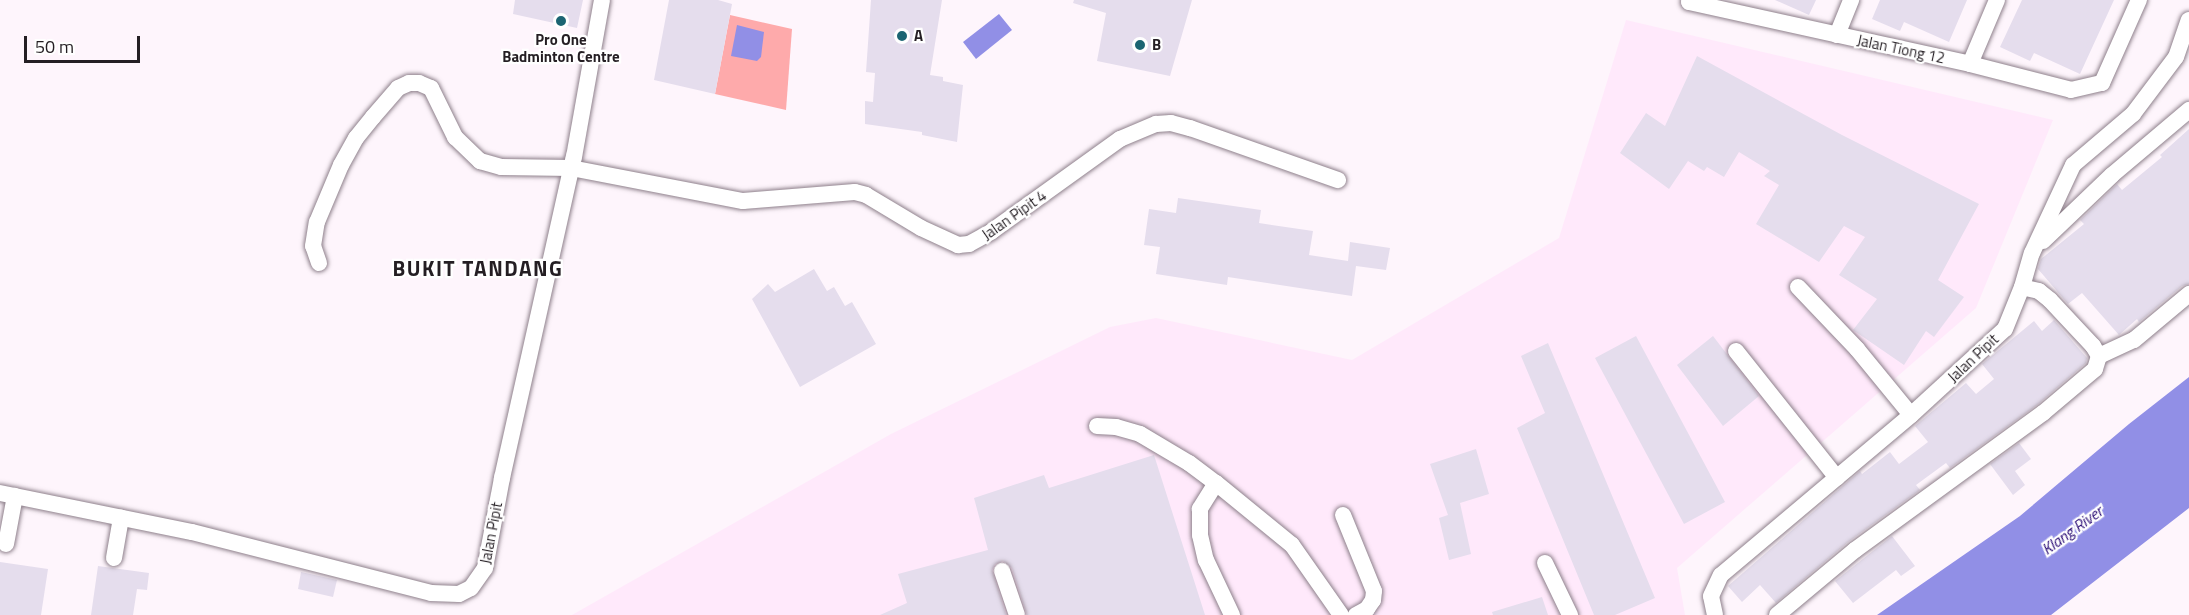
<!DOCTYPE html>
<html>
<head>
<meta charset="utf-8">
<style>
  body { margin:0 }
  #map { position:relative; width:2189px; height:615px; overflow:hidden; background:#fef5fc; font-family:"Titillium Web",sans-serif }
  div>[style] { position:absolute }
  .built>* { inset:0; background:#ffe9fb }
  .green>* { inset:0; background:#feaaab }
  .water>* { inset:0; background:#918fe6 }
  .building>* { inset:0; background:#e5dded }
  .roads { filter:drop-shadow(0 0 2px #8e808b) drop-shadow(0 0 2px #8e808b) }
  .minor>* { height:16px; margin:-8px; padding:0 8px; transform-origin:8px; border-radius:8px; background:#fff }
  .dots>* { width:16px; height:16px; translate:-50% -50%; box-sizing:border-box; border:3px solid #fff; border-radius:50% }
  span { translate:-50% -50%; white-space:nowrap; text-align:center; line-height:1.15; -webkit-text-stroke:4.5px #fff; paint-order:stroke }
  .poi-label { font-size:15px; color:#241e23; font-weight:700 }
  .left { translate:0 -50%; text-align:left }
  .street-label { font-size:15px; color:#241e23 }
  .water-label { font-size:16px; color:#290b74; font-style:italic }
  .district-label { font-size:21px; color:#241e23; font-weight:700; letter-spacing:1.5px }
  .scale { position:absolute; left:24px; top:36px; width:116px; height:27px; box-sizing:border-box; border:3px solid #241e23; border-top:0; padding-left:8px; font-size:18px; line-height:21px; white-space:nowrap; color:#241e23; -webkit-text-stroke:4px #fff; paint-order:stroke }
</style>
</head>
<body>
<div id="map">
  <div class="built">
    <div style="clip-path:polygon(1626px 20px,2053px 120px,1976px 308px,1677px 568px,1685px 615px,572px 615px,891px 434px,1110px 327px,1156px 318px,1352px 360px,1559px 238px)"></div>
  </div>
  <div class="green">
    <div style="clip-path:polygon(730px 15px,792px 29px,786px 110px,715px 94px)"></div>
  </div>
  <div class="water">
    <div style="clip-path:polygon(999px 14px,1012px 30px,976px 59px,963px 42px)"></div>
    <div style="clip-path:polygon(737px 25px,764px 32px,761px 57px,757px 61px,731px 56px)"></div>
    <div style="clip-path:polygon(2189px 377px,2189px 508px,2051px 615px,1877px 615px,2020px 516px,2129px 424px)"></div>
  </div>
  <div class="building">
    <div style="clip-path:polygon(515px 0,583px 0,577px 28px,513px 14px)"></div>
    <div style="clip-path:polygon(669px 0,718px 0,732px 4px,715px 94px,654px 80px)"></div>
    <div style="clip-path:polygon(871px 0,942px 0,930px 75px,943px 77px,943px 81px,963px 85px,957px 142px,922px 135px,922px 132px,865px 124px,865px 101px,873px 102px,875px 73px,866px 72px)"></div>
    <div style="clip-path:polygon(1074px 0,1192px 0,1170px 76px,1097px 61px,1106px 13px,1073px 3px)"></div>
    <div style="clip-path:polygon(1775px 0,1816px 0,1809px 15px)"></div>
    <div style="clip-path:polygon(1880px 0,1967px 0,1949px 42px,1904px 22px,1900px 31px,1872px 19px)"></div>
    <div style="clip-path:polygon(2022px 0,2114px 0,2080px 74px,2034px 53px,2030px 61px,2000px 47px)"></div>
    <div style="clip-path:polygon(1697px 56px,1842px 135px,1979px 204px,1938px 280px,1964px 297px,1934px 337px,1926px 331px,1904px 365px,1853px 330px,1877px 299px,1839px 275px,1865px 237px,1844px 226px,1819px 262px,1756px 224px,1779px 185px,1764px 176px,1770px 171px,1739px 152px,1724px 177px,1707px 167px,1704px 171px,1688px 161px,1669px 189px,1620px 153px,1646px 113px,1665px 126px)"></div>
    <div style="clip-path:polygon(2189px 129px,2189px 284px,2182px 286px,2139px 322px,2137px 319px,2119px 335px,2082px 293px,2068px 304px,2038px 269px,2041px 259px,2084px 224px,2080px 220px,2117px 184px,2122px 190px,2162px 157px,2160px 155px)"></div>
    <div style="clip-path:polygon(1178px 198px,1261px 210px,1259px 223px,1313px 231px,1309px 255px,1348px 261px,1350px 242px,1390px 248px,1386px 270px,1356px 266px,1352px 296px,1228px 277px,1227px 285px,1156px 274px,1160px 247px,1144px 245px,1149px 209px,1176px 213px)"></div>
    <div style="clip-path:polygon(814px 269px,827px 291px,834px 287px,845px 306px,852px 302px,876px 344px,800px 387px,752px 299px,768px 284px,775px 292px)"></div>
    <div style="clip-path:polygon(2054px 320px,2087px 358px,2086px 363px,2037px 405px,1950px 468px,1946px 463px,1916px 485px,1920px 490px,1848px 542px,1776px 603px,1760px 585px,1742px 602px,1728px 586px,1860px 471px,1862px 474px,1890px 452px,1899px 464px,1928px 442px,1915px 426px,1966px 383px,1976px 394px,1994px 379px,1982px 364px,2034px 321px,2042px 331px)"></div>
    <div style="clip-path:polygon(1636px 336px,1725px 502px,1684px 524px,1595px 358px)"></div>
    <div style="clip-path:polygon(1713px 336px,1759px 396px,1723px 426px,1677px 365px)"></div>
    <div style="clip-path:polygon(1548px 343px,1655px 598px,1615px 615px,1594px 615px,1517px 428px,1545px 413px,1521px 356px)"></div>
    <div style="clip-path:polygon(2019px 443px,2031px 459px,2015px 471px,2025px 485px,2013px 495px,1990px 464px)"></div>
    <div style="clip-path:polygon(1476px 449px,1489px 494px,1460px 503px,1471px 554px,1449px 560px,1439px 518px,1448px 515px,1430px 464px)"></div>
    <div style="clip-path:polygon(1154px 455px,1205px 615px,1027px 615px,1012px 568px,1003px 561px,995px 564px,992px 570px,1006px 615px,880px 615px,907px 603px,898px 574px,988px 550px,974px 498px,1044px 475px,1049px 488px)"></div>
    <div style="clip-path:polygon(1892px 536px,1915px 566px,1901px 576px,1896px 570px,1853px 603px,1835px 581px)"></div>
    <div style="clip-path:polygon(0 562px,48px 569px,41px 615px,0 615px)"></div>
    <div style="clip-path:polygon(98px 566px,149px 573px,147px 590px,137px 589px,133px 615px,91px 615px)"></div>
    <div style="clip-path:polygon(301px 572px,337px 580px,333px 597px,298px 589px)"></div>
    <div style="clip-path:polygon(1542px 597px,1548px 615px,1493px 615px,1492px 612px)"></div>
  </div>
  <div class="roads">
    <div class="minor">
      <div style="left:1690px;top:0;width:2px;rotate:117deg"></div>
      <div style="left:1689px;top:2px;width:288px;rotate:12.4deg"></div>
      <div style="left:1970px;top:64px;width:104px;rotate:14.4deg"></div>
      <div style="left:2071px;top:90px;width:32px;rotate:-13deg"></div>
      <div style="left:2102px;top:83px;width:91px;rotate:-66deg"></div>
      <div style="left:1837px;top:35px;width:38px;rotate:-68deg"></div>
      <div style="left:1970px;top:64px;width:69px;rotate:-67.1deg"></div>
      <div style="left:2043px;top:241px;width:95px;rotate:-43.7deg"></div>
      <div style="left:2112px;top:175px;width:101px;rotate:-40.2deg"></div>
      <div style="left:319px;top:263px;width:18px;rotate:-109deg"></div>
      <div style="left:313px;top:246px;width:24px;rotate:-81deg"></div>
      <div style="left:317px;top:222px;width:62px;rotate:-67.2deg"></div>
      <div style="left:341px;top:165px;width:31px;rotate:-61deg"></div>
      <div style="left:356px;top:138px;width:27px;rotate:-51deg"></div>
      <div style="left:373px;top:117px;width:38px;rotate:-49deg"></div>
      <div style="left:398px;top:88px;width:12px;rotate:-24deg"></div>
      <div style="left:409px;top:83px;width:10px"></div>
      <div style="left:419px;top:83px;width:13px;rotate:23deg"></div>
      <div style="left:431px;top:88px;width:55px;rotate:63.9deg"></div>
      <div style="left:455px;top:137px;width:35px;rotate:44deg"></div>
      <div style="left:480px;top:161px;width:22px;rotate:16deg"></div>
      <div style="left:501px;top:167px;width:70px;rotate:0.8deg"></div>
      <div style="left:571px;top:168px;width:175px;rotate:10.9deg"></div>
      <div style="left:743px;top:201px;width:112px;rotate:-4.6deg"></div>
      <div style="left:855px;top:192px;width:11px;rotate:15deg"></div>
      <div style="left:866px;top:195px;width:64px;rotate:31deg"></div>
      <div style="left:921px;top:228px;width:41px;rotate:24.7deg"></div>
      <div style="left:958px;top:245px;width:11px;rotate:-5deg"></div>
      <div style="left:969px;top:244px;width:26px;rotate:-29deg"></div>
      <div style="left:992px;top:231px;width:158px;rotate:-35.7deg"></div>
      <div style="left:1120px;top:139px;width:39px;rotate:-23deg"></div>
      <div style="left:1156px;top:124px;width:15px;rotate:-4deg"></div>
      <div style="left:1171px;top:123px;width:20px;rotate:15deg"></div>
      <div style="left:1190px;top:128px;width:157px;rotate:19.4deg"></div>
      <div style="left:1798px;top:287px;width:86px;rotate:46.4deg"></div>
      <div style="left:1857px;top:349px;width:85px;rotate:50.7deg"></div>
      <div style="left:1736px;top:351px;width:162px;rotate:51.5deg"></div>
      <div style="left:2099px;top:356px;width:38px;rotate:-25deg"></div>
      <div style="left:2134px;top:340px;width:72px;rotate:-39.9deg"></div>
      <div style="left:1097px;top:426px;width:19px;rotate:3deg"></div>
      <div style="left:1116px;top:427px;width:25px;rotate:16deg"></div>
      <div style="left:1140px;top:434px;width:57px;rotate:30.6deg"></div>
      <div style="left:1189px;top:463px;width:34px;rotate:37deg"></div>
      <div style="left:1216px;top:483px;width:98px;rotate:39.2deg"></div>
      <div style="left:1292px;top:545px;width:85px;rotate:55deg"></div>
      <div style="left:1216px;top:483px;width:31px;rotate:122deg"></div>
      <div style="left:1200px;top:509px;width:26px;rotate:90deg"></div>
      <div style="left:1200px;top:535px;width:26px;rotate:77deg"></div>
      <div style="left:1206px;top:560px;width:61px;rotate:64.7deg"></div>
      <div style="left:0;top:493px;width:196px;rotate:11.5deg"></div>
      <div style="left:192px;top:532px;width:247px;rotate:14.3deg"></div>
      <div style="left:431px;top:593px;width:28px;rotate:2deg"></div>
      <div style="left:459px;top:594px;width:13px;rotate:-27deg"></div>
      <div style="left:471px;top:588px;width:24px;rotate:-55deg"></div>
      <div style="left:485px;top:568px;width:92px;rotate:-79.3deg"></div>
      <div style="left:502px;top:478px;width:329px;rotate:-77.4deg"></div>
      <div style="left:574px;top:157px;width:159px;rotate:-79.9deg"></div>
      <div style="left:1343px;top:515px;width:82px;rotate:67.8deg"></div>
      <div style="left:1374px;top:591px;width:9px;rotate:96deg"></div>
      <div style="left:1373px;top:600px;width:11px;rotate:124deg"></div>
      <div style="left:1367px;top:609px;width:13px;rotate:151deg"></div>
      <div style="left:6px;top:544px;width:49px;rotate:-79.4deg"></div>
      <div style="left:114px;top:558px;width:41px;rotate:-80.1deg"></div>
      <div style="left:1545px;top:563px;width:58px;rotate:64.3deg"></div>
      <div style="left:1002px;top:571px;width:46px;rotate:71.2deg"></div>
      <div style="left:1715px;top:615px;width:19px;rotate:-102deg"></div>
      <div style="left:1711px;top:596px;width:23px;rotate:-65deg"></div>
      <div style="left:1721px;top:575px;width:248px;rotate:-40.1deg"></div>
      <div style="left:1911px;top:415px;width:127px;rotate:-42.5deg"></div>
      <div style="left:2005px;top:329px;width:45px;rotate:-68deg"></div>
      <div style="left:2022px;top:287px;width:35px;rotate:-74deg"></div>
      <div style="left:2032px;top:253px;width:97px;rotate:-65deg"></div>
      <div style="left:2073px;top:165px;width:79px;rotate:-40.4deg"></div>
      <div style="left:2133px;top:114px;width:71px;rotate:-53deg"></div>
      <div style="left:2176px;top:57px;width:39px;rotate:-71deg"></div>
      <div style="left:1777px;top:615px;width:102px;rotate:-39.8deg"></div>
      <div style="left:1855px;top:550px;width:233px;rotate:-36.1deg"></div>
      <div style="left:2043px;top:413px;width:68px;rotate:-40.2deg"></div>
      <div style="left:2095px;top:369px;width:14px;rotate:-73deg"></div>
      <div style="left:2099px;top:356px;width:12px;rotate:-121deg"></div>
      <div style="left:2093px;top:346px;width:63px;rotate:-133.1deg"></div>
      <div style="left:2050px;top:300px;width:14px;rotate:-141deg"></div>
      <div style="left:2039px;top:291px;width:17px;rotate:-167deg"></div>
    </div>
  </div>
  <div class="dots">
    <div style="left:561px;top:21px;background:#1b6472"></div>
    <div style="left:902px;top:36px;background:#1b6472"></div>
    <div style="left:1140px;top:45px;background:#1b6472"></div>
  </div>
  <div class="poi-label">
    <span class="left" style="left:914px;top:36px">A</span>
    <span style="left:561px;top:48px">Pro One<br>Badminton Centre</span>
    <span class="left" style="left:1152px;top:45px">B</span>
  </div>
  <div class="street-label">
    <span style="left:1901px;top:49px;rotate:12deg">Jalan Tiong 12</span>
    <span style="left:1014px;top:215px;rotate:-35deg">Jalan Pipit 4</span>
    <span style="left:1973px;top:358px;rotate:-43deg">Jalan Pipit</span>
    <span style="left:491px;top:533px;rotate:-79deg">Jalan Pipit</span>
  </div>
  <div class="water-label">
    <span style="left:2072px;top:530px;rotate:-36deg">Klang River</span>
  </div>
  <div class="district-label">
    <span style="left:478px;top:268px">BUKIT TANDANG</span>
  </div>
  <div class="scale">50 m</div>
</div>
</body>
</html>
